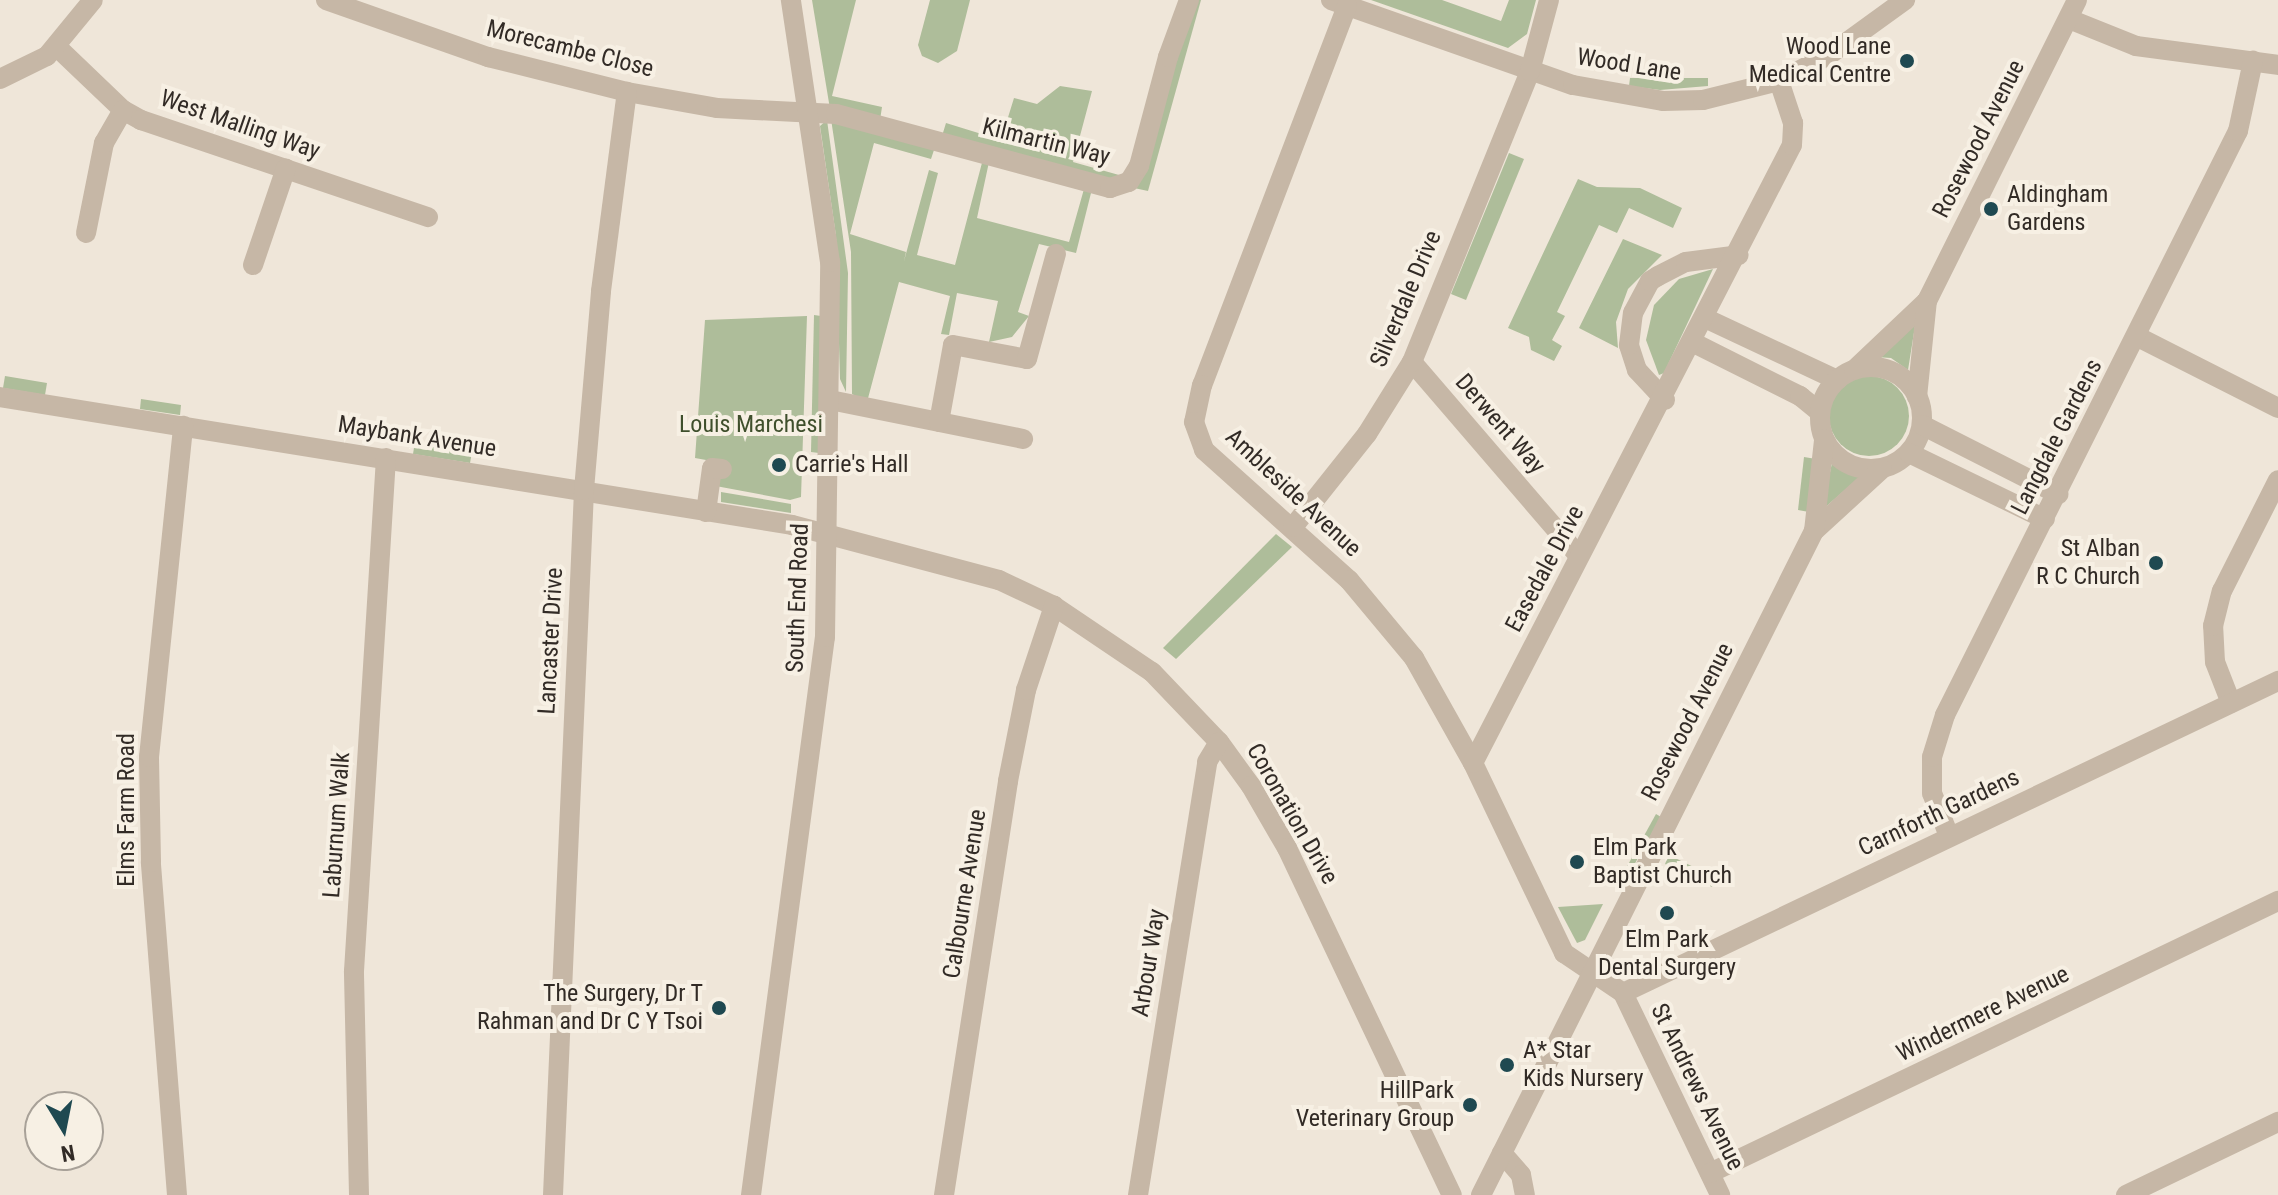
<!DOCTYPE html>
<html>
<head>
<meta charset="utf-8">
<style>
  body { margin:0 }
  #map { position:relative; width:2278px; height:1195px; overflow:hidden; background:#efe6d9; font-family:"Roboto Condensed",sans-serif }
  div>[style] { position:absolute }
  .green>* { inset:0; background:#aebd9a }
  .round { border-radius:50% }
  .minor>* { height:20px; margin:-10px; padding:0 10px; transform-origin:10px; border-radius:10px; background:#c6b7a6 }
  .minor>.ring { margin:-10px; padding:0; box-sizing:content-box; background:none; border:20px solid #c6b7a6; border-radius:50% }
  .dots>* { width:22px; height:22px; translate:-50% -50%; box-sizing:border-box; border:4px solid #f7f0e4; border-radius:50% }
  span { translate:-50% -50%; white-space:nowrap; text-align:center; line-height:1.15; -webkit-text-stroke:8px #f7f0e4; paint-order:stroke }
  .poi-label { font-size:24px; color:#322b26 }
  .right { translate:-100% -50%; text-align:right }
  .left { translate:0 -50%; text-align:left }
  .street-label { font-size:24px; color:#322b26 }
  .park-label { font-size:24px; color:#3f4f2c }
  .north { position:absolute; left:24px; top:1091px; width:80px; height:80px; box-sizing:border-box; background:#f7f0e4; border:2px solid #a8a198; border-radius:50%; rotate:170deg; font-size:22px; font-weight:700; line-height:32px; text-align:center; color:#322b26 }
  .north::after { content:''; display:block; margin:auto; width:28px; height:36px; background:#1f4951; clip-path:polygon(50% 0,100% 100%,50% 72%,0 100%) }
</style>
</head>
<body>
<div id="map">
  <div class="green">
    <div style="clip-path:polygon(812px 0,856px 0,832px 96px,882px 107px,880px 120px,830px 109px)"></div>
    <div style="clip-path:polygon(930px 0,970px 0,957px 51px,938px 63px,922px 56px,918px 45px)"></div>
    <div style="clip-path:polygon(1191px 0,1201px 0,1148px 191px,1134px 188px)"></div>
    <div style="clip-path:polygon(1371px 0,1442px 0,1501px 21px,1509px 0,1536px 0,1527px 34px,1508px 48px)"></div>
    <div style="clip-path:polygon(1630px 78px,1708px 78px,1708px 86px,1660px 90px,1629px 86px)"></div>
    <div style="clip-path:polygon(1060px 86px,1092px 91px,1073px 162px,1119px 175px,1117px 183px,942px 136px,946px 123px,1001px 140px,1014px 98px,1037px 104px)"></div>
    <div style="clip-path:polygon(831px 119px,935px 147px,931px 159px,874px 143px,850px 234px,906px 252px,904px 261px,929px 170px,938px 173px,917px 255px,955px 265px,983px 159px,989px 162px,977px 218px,1069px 242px,1084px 189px,1092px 189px,1076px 253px,1039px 244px,1018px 312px,1029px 316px,1012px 337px,989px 342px,998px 301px,957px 293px,949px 335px,941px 334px,950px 296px,899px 282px,867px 402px,852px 394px,851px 252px)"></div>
    <div style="clip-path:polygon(827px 120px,848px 273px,846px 392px,840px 379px,836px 236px,820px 126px)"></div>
    <div style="clip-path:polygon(1509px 153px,1524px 159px,1466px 300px,1451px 294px)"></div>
    <div style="clip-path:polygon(1578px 179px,1597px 187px,1640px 188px,1682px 208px,1673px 228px,1629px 208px,1617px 233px,1599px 225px,1557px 312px,1565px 316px,1552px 340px,1562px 346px,1554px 361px,1531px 350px,1529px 337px,1508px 328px)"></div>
    <div style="clip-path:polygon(1623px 239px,1662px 255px,1628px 289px,1616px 322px,1618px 348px,1579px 328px)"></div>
    <div style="clip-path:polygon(1713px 269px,1664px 373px,1659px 375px,1646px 340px,1654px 305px,1679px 279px)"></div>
    <div style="clip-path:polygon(814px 315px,821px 316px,819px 453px,811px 452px)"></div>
    <div style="clip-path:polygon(807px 316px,801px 497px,790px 500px,705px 484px,706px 460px,695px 458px,705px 320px)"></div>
    <div style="clip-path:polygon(1916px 320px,1908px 370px,1891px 358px,1876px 357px)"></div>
    <div class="round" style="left:1829px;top:376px;width:80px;height:80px"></div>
    <div style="clip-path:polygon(5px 376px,47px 383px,45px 395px,3px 388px)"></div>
    <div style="clip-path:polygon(141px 399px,181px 405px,180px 415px,140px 409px)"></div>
    <div style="clip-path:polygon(415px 442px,472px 452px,470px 463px,413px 454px)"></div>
    <div style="clip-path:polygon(1804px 457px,1816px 459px,1809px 512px,1798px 510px)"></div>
    <div style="clip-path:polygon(1832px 463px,1861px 476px,1822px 510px)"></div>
    <div style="clip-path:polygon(721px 492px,791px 504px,791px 513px,721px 502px)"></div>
    <div style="clip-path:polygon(1276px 534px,1292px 547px,1176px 659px,1163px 648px)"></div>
    <div style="clip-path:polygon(1656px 814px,1661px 817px,1624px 883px,1619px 881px)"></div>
    <div style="clip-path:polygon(1669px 855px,1716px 878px,1712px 887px,1665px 864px)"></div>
    <div style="clip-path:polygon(1603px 904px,1585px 940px,1577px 943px,1558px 907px)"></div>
  </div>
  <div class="minor">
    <div style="left:326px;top:0;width:172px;rotate:19.4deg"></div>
    <div style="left:488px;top:57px;width:143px;rotate:14.1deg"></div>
    <div style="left:627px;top:92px;width:91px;rotate:10.1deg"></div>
    <div style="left:717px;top:108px;width:119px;rotate:2.9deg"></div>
    <div style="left:836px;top:114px;width:284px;rotate:15.1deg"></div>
    <div style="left:1110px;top:188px;width:20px;rotate:-18deg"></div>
    <div style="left:1129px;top:182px;width:19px;rotate:-58deg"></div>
    <div style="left:1139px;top:166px;width:113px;rotate:-75.1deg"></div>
    <div style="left:1168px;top:57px;width:61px;rotate:-69.8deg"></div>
    <div style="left:1331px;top:0;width:256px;rotate:19.4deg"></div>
    <div style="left:1573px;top:85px;width:91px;rotate:10.1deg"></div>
    <div style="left:1663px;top:101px;width:40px;rotate:-1.4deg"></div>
    <div style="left:1703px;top:100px;width:78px;rotate:-14deg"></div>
    <div style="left:1779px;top:81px;width:56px;rotate:-27.5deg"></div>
    <div style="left:1829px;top:55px;width:94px;rotate:-35.9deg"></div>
    <div style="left:1347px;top:6px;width:406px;rotate:110.9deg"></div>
    <div style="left:1202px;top:385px;width:38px;rotate:102deg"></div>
    <div style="left:1194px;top:422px;width:30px;rotate:70deg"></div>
    <div style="left:1204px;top:450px;width:195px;rotate:41.9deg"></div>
    <div style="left:1349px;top:580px;width:102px;rotate:50.2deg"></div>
    <div style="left:1414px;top:658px;width:120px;rotate:60.7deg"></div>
    <div style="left:1473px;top:763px;width:211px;rotate:64.4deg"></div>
    <div style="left:1564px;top:953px;width:71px;rotate:34.1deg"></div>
    <div style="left:1623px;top:993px;width:224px;rotate:64.3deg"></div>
    <div style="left:2069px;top:19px;width:72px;rotate:21.9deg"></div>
    <div style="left:2136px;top:46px;width:143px;rotate:7.6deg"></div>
    <div style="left:57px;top:47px;width:91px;rotate:43.7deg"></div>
    <div style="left:123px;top:110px;width:21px;rotate:29deg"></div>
    <div style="left:141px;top:120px;width:303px;rotate:18.7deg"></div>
    <div style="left:0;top:79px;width:52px;rotate:-26.1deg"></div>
    <div style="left:47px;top:56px;width:72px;rotate:-50.6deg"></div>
    <div style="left:86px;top:233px;width:92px;rotate:-78.7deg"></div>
    <div style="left:104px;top:143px;width:38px;rotate:-60deg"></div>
    <div style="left:253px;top:265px;width:102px;rotate:-71.2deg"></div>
    <div style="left:1707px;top:319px;width:144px;rotate:25.1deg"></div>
    <div style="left:2136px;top:336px;width:159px;rotate:26.9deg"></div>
    <div style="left:1694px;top:343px;width:119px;rotate:26.6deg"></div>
    <div style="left:1800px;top:396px;width:26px;rotate:39deg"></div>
    <div style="left:1412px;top:362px;width:256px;rotate:49.3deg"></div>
    <div class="ring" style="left:1820px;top:367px;width:82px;height:82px"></div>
    <div style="left:1854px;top:370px;width:100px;rotate:-43.4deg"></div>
    <div style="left:1927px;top:301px;width:336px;rotate:-63.5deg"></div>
    <div style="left:0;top:397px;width:802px;rotate:9.18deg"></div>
    <div style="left:792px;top:525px;width:214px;rotate:14.9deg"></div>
    <div style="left:999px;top:580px;width:61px;rotate:25.3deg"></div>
    <div style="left:1054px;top:606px;width:118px;rotate:34deg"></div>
    <div style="left:1152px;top:672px;width:97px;rotate:46.3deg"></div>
    <div style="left:1219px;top:742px;width:54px;rotate:54deg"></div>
    <div style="left:1251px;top:786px;width:72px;rotate:59.9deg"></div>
    <div style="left:1287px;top:848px;width:384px;rotate:64.6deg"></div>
    <div style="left:1917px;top:397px;width:97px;rotate:-84.1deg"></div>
    <div style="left:830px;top:400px;width:197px;rotate:11.4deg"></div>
    <div style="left:1665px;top:400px;width:41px;rotate:-133deg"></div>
    <div style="left:1637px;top:370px;width:26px;rotate:-108deg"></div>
    <div style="left:1629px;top:345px;width:32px;rotate:-83deg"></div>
    <div style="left:1633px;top:313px;width:36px;rotate:-62deg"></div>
    <div style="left:1650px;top:281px;width:9px;rotate:-32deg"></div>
    <div style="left:1658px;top:276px;width:31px;rotate:-27deg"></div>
    <div style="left:1686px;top:262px;width:53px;rotate:-7.5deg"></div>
    <div style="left:939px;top:422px;width:78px;rotate:-79.7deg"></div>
    <div style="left:953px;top:345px;width:75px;rotate:10.7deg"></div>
    <div style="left:1027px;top:359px;width:109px;rotate:-74.6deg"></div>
    <div style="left:1922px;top:425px;width:153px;rotate:26.9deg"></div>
    <div style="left:1909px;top:453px;width:151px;rotate:25.9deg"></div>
    <div style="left:706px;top:512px;width:44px;rotate:-82.2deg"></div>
    <div style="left:712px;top:468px;width:10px;rotate:6deg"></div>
    <div style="left:1293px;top:527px;width:119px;rotate:-51.5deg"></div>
    <div style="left:1367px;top:434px;width:85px;rotate:-58deg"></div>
    <div style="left:1412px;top:362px;width:314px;rotate:-67.9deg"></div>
    <div style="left:1530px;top:71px;width:73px;rotate:-75deg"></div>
    <div style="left:1814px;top:531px;width:92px;rotate:-42.4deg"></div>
    <div style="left:2231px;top:703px;width:44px;rotate:-111.3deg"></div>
    <div style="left:2215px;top:662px;width:36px;rotate:-93deg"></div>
    <div style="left:2213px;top:626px;width:36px;rotate:-76deg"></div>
    <div style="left:2222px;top:591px;width:124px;rotate:-63.2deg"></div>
    <div style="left:1473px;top:763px;width:695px;rotate:-62.7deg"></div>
    <div style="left:1792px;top:145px;width:22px;rotate:-87deg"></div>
    <div style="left:1793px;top:123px;width:44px;rotate:-108.4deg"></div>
    <div style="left:1949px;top:836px;width:46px;rotate:-111.6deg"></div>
    <div style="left:1932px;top:793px;width:36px;rotate:-90deg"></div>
    <div style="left:1932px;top:757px;width:44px;rotate:-72.8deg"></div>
    <div style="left:1945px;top:715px;width:653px;rotate:-63.36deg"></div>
    <div style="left:2238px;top:131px;width:72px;rotate:-77.9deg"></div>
    <div style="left:1623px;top:993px;width:726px;rotate:-25.47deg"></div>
    <div style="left:1502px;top:1153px;width:29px;rotate:49deg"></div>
    <div style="left:1521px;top:1175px;width:20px;rotate:79deg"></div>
    <div style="left:1710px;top:1173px;width:630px;rotate:-25.59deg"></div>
    <div style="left:177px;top:1195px;width:334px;rotate:-94.5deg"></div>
    <div style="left:151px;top:862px;width:105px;rotate:-91.1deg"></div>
    <div style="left:149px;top:757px;width:333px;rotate:-84.1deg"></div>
    <div style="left:359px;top:1195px;width:224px;rotate:-91.3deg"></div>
    <div style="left:354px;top:971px;width:514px;rotate:-86.43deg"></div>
    <div style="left:553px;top:1195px;width:706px;rotate:-87.48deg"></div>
    <div style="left:584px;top:490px;width:200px;rotate:-85.1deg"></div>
    <div style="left:601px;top:291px;width:201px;rotate:-82.6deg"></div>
    <div style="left:751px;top:1195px;width:563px;rotate:-82.45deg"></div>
    <div style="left:825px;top:637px;width:375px;rotate:-89.2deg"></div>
    <div style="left:830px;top:262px;width:265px;rotate:-98.5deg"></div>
    <div style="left:944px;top:1195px;width:419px;rotate:-81.2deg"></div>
    <div style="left:1008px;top:781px;width:93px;rotate:-78.8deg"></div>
    <div style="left:1026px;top:690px;width:89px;rotate:-71.6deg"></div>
    <div style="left:1138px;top:1195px;width:438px;rotate:-80.9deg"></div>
    <div style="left:1207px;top:762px;width:23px;rotate:-59deg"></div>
    <div style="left:1481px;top:1195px;width:743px;rotate:-63.37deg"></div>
    <div style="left:1814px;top:531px;width:92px;rotate:-83.7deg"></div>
    <div style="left:2126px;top:1195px;width:169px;rotate:-25.7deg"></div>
  </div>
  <div class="dots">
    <div style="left:1907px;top:61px;background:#1f4951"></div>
    <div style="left:1991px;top:209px;background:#1f4951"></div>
    <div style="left:779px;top:465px;background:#1f4951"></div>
    <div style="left:2156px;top:563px;background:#1f4951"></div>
    <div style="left:1577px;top:862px;background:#1f4951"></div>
    <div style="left:1667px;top:913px;background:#1f4951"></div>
    <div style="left:719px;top:1008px;background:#1f4951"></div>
    <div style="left:1507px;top:1065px;background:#1f4951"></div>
    <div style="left:1470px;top:1105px;background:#1f4951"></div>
  </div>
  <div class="poi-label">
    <span class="right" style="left:1891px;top:61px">Wood Lane<br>Medical Centre</span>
    <span class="left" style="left:2007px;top:209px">Aldingham<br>Gardens</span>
    <span class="left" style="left:795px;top:465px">Carrie's Hall</span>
    <span class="right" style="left:2140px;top:563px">St Alban<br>R C Church</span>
    <span class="left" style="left:1593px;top:862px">Elm Park<br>Baptist Church</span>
    <span style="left:1667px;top:954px">Elm Park<br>Dental Surgery</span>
    <span class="right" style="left:703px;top:1008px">The Surgery, Dr T<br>Rahman and Dr C Y Tsoi</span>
    <span class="left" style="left:1523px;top:1065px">A* Star<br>Kids Nursery</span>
    <span class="right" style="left:1454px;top:1105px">HillPark<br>Veterinary Group</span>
  </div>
  <div class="street-label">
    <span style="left:570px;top:49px;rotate:14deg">Morecambe Close</span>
    <span style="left:1629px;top:65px;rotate:9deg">Wood Lane</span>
    <span style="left:240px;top:125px;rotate:19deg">West Malling Way</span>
    <span style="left:1979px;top:139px;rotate:-63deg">Rosewood Avenue</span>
    <span style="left:1046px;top:142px;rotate:14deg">Kilmartin Way</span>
    <span style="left:1406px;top:299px;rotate:-67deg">Silverdale Drive</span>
    <span style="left:1500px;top:424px;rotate:49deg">Derwent Way</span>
    <span style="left:417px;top:437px;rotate:9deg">Maybank Avenue</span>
    <span style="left:2057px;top:437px;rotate:-63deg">Langdale Gardens</span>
    <span style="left:1293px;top:493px;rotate:43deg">Ambleside Avenue</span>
    <span style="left:1545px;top:569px;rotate:-62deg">Easedale Drive</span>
    <span style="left:798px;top:598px;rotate:-88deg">South End Road</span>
    <span style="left:551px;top:641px;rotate:-87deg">Lancaster Drive</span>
    <span style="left:1688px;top:722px;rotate:-63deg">Rosewood Avenue</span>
    <span style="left:127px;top:810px;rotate:-90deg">Elms Farm Road</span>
    <span style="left:1939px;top:813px;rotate:-25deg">Carnforth Gardens</span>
    <span style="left:1292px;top:814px;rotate:60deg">Coronation Drive</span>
    <span style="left:337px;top:825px;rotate:-86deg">Laburnum Walk</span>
    <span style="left:965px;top:894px;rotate:-81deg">Calbourne Avenue</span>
    <span style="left:1149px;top:963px;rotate:-81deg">Arbour Way</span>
    <span style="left:1983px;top:1014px;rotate:-26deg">Windermere Avenue</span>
    <span style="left:1697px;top:1087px;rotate:64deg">St Andrews Avenue</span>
  </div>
  <div class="park-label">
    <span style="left:751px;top:425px">Louis Marchesi</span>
  </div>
  <div class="north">N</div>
</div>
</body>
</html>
